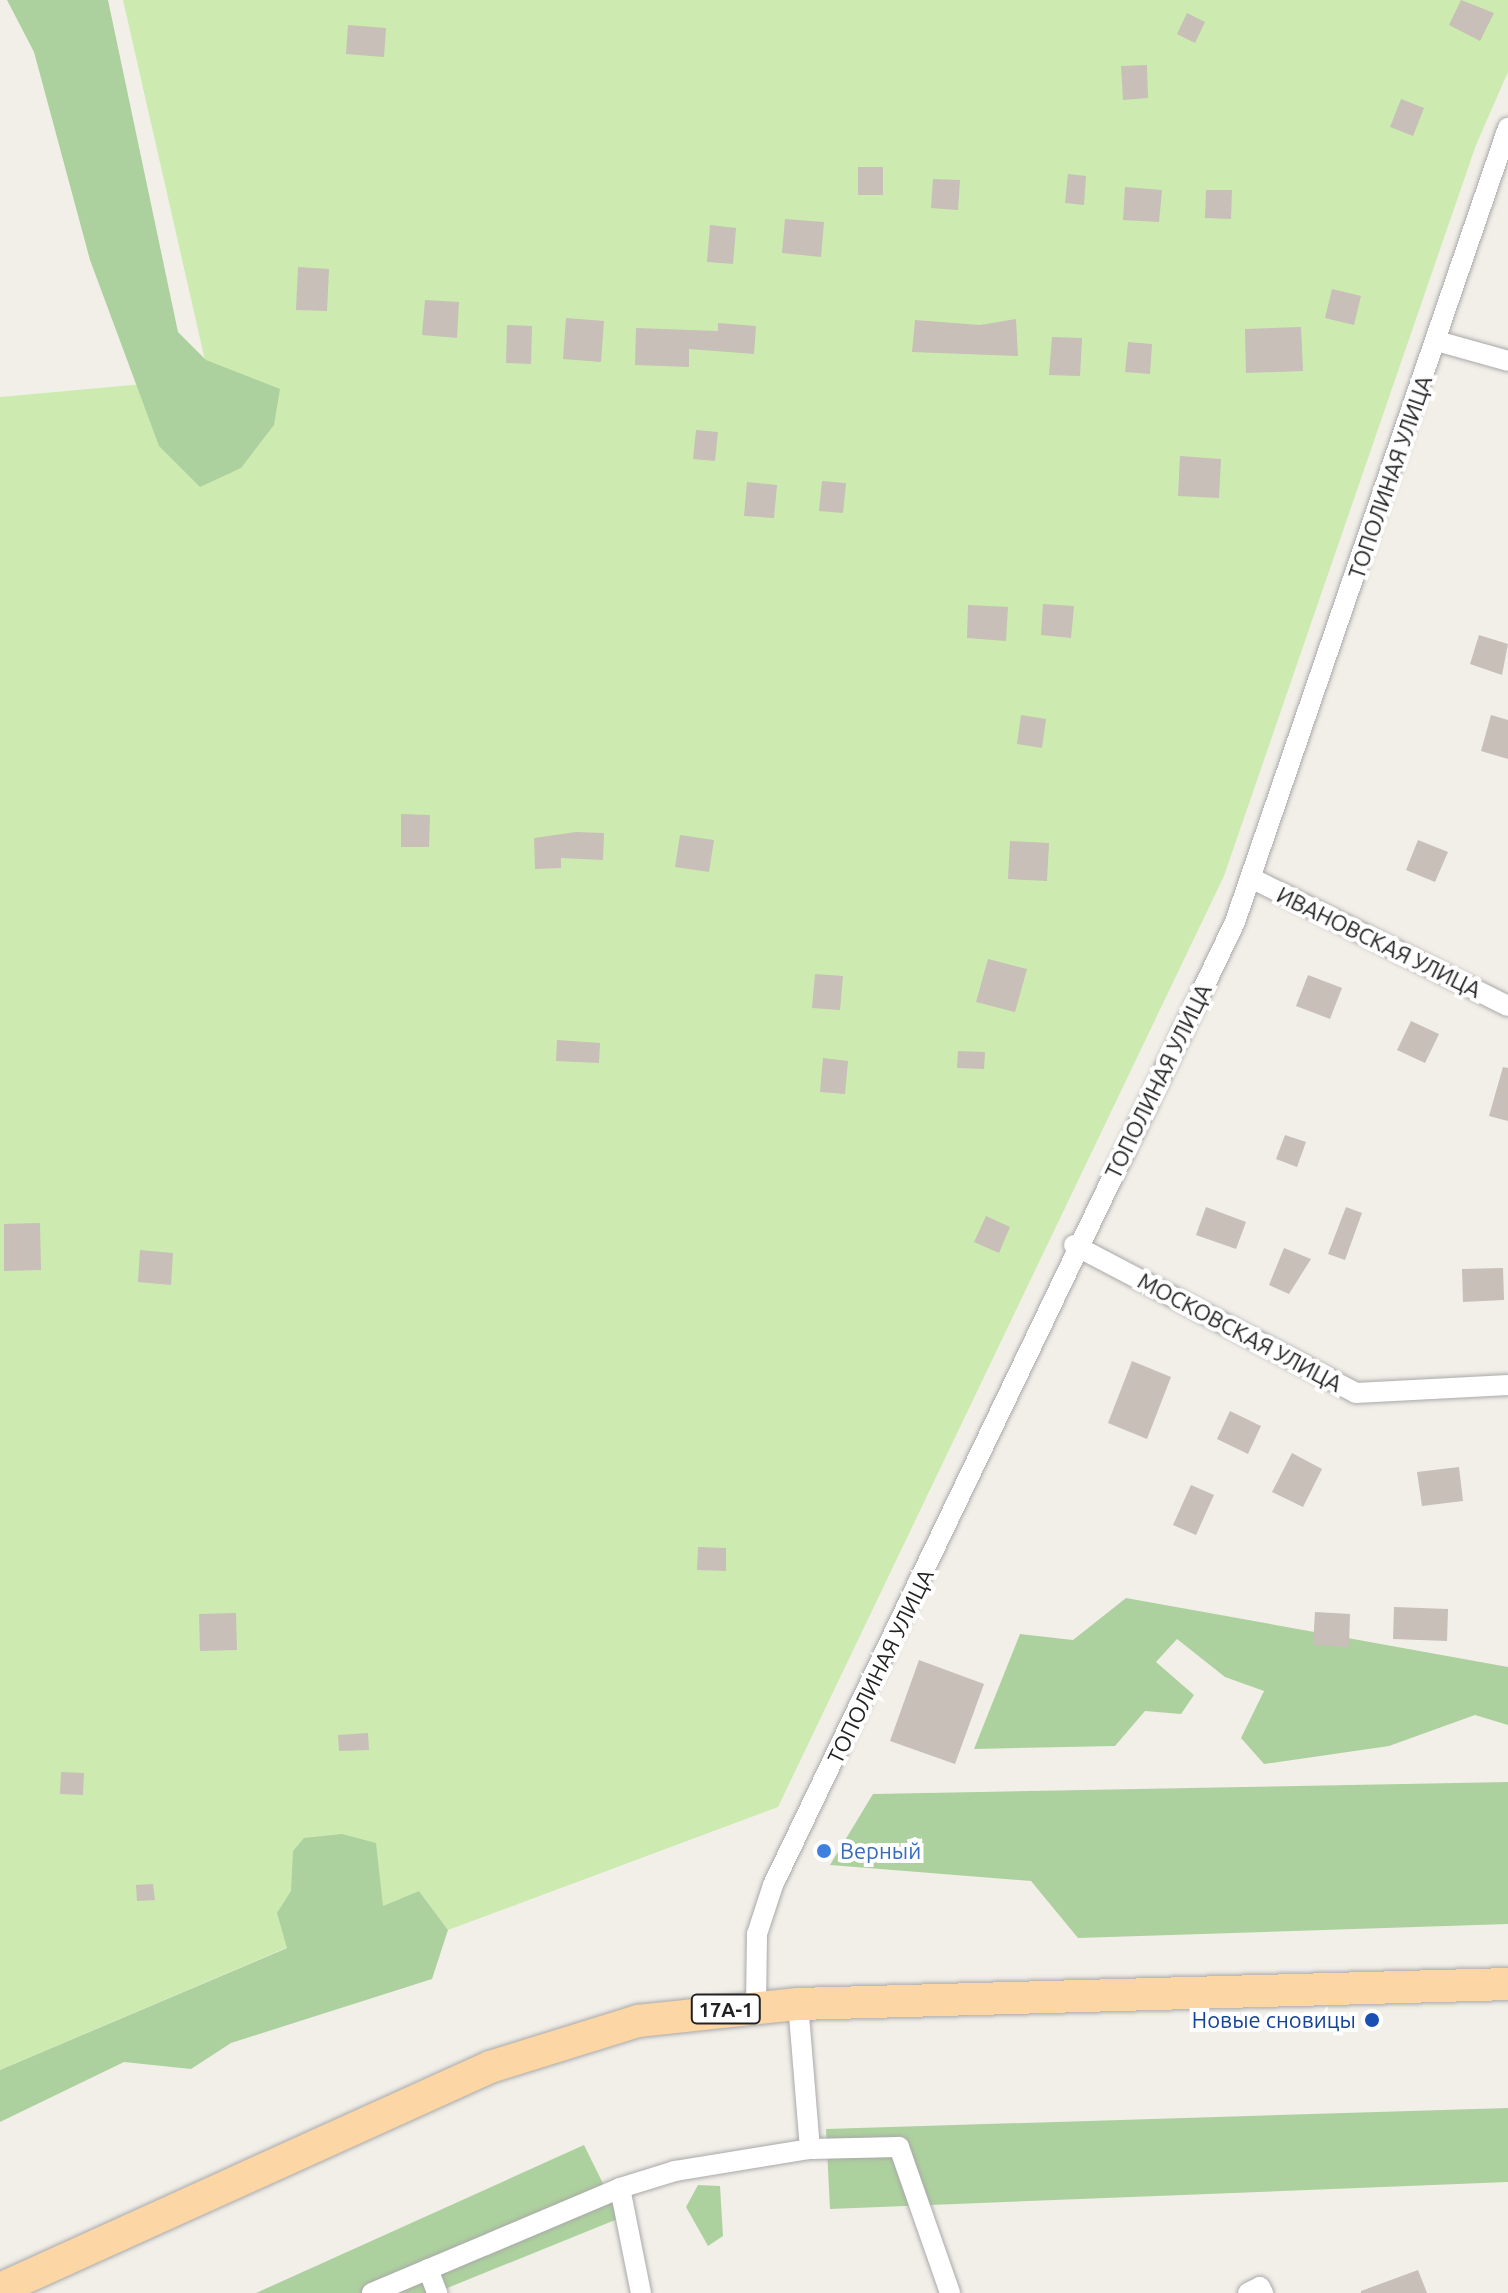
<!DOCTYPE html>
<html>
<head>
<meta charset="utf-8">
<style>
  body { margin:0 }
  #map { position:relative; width:1508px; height:2293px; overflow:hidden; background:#f2efe9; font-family:Ubuntu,sans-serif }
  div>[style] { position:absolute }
  .grass>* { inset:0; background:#cdebb0 }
  .forest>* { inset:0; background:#add19e }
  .building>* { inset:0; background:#c7bfb8 }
  .roads { filter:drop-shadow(0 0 2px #a9a9a9) drop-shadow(0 0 2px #a9a9a9) }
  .minor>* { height:20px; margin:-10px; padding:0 10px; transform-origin:10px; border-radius:10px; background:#fff }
  .primary>* { height:32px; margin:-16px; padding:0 16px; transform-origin:16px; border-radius:16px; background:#fcd6a4 }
  .dots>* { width:22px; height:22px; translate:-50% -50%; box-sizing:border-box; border:4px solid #fff; border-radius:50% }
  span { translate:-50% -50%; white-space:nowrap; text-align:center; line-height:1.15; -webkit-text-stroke:8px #fff; paint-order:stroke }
  .shield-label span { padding:2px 6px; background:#fff; border:2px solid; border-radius:6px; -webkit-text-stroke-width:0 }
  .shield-label { font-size:20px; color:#222; font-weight:700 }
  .street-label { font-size:22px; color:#222 }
  .shop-label { font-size:22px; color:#366cbe }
  .left { translate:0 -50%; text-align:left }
  .transit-label { font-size:22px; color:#164399 }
  .right { translate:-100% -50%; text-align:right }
</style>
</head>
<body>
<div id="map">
  <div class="grass">
    <div style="clip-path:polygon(123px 0,1508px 0,1508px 72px,1476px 145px,1224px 876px,778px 1807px,448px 1930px,419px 1891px,0 2070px,0 397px,209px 378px)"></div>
  </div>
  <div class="forest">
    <div style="clip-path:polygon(7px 0,108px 0,178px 332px,206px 360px,280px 389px,274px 425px,241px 468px,200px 487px,159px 446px,90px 260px,34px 52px)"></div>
    <div style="clip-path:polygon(1126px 1598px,1508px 1667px,1508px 1725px,1475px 1715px,1389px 1746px,1264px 1764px,1241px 1738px,1264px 1691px,1225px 1677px,1177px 1639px,1156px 1662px,1194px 1695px,1181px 1714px,1145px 1711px,1115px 1746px,974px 1749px,1020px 1634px,1073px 1640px)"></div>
    <div style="clip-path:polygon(1508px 1782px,1508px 1924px,1078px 1938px,1031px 1881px,830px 1865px,873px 1794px)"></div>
    <div style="clip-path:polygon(342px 1834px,376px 1843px,383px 1906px,419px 1891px,448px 1930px,432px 1979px,231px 2043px,191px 2069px,124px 2062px,0 2122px,0 2070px,287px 1948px,277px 1913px,291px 1891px,293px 1851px,304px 1838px)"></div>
    <div style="clip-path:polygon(1508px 2108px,1508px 2182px,830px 2209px,826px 2129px)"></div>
    <div style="clip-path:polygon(584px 2145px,620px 2218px,435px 2293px,256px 2293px)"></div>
    <div style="clip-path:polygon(698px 2185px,720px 2186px,723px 2236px,708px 2246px,686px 2207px)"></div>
  </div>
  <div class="building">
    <div style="clip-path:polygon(1461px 0,1494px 13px,1480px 41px,1449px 25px)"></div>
    <div style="clip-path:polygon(1187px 13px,1205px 22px,1195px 43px,1177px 34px)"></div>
    <div style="clip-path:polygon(348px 25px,386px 28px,384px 57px,346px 54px)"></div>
    <div style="clip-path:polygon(1147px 65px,1148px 98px,1123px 100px,1121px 66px)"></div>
    <div style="clip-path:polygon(1401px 99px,1424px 108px,1413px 136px,1390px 127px)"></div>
    <div style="clip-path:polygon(858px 167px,883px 167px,883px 195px,858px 195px)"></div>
    <div style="clip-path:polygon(1068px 174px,1086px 176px,1084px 205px,1065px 203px)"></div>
    <div style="clip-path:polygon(933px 179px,960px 180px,958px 210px,931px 208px)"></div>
    <div style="clip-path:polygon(1125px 187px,1162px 190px,1159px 222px,1123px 220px)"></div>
    <div style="clip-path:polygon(1206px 190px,1232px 190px,1231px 219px,1205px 218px)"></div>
    <div style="clip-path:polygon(785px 219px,824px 222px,821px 257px,782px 253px)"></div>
    <div style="clip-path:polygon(710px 225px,736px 228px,733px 264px,707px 262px)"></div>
    <div style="clip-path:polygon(298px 267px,329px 269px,327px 311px,296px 310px)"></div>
    <div style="clip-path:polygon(1332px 289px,1361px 296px,1354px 325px,1325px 318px)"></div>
    <div style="clip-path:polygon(425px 300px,459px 302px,457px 338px,422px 335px)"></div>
    <div style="clip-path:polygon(566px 318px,604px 321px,601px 362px,563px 359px)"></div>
    <div style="clip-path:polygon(1016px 319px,1018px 356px,912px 352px,915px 320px,980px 325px)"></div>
    <div style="clip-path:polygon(718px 323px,756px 326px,754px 354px,689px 349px,689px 367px,635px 365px,636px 328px,718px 331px)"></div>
    <div style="clip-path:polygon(507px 325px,532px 326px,531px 364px,506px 363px)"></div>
    <div style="clip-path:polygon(1301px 327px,1303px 371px,1246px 373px,1245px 329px)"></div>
    <div style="clip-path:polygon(1052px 337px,1082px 338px,1080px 376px,1049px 375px)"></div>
    <div style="clip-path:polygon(1128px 342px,1152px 344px,1150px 374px,1125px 372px)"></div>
    <div style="clip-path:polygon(696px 430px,718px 432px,715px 461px,693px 459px)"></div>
    <div style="clip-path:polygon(1180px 456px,1221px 459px,1219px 498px,1178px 496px)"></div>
    <div style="clip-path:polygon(822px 481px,846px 483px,843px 513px,819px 511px)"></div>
    <div style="clip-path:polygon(747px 482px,777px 485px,774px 518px,744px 516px)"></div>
    <div style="clip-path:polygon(1043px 604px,1074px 606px,1071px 638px,1041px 635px)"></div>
    <div style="clip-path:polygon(968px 605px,1008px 607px,1006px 641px,967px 638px)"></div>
    <div style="clip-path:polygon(1479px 635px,1508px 644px,1502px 675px,1470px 664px)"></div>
    <div style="clip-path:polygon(1021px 715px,1046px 719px,1042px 748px,1017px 744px)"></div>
    <div style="clip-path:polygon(1491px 715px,1508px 720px,1508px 759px,1481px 751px)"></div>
    <div style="clip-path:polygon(401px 814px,430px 815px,429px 847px,401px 847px)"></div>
    <div style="clip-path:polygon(576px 832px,604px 833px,603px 860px,561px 858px,561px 868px,535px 869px,534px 838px)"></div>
    <div style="clip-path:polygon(680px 835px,714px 840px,709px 872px,675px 867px)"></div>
    <div style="clip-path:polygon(1418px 840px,1448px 852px,1435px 882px,1406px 870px)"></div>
    <div style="clip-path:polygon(1010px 841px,1049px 843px,1047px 881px,1008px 879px)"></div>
    <div style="clip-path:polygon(988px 959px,1027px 969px,1015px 1012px,976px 1002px)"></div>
    <div style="clip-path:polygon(815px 974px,843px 976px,840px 1010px,812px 1008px)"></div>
    <div style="clip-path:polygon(1308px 975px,1342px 988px,1330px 1019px,1296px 1006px)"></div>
    <div style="clip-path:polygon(1411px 1021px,1439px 1034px,1425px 1063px,1397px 1050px)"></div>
    <div style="clip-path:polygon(557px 1040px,600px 1043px,599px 1063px,556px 1061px)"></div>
    <div style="clip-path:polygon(958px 1051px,985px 1052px,984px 1069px,957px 1068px)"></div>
    <div style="clip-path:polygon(823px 1058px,848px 1061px,845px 1094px,820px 1092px)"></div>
    <div style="clip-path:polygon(1503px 1067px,1508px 1068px,1508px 1121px,1489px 1116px)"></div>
    <div style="clip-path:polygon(1285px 1135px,1306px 1142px,1297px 1167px,1276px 1159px)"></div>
    <div style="clip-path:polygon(1206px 1207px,1246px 1222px,1236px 1249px,1196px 1235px)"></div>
    <div style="clip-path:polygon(1346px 1207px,1362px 1213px,1345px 1260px,1328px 1254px)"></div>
    <div style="clip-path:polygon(986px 1216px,1010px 1227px,999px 1253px,974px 1242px)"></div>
    <div style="clip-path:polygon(40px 1223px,41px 1270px,4px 1271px,4px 1224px)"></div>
    <div style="clip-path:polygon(1284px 1248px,1311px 1259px,1289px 1294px,1269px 1285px)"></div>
    <div style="clip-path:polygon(140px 1250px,173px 1253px,171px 1285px,138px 1282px)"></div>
    <div style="clip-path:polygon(1503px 1268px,1504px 1300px,1463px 1302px,1462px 1269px)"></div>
    <div style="clip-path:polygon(1132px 1361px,1171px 1377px,1147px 1439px,1108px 1423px)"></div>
    <div style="clip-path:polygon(1230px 1411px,1261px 1426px,1248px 1454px,1217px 1439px)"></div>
    <div style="clip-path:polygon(1292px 1453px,1322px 1469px,1303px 1507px,1272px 1492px)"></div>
    <div style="clip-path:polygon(1459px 1467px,1463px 1501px,1422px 1506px,1417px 1472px)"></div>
    <div style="clip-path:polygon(1191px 1485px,1214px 1495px,1196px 1535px,1173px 1525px)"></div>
    <div style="clip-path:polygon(698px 1547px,726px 1548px,726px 1571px,697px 1570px)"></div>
    <div style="clip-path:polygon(1394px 1607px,1448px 1609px,1447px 1641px,1393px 1639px)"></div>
    <div style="clip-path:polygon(1315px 1612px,1350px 1614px,1349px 1647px,1313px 1645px)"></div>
    <div style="clip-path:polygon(236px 1613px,237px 1650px,200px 1651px,199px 1614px)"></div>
    <div style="clip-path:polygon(919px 1660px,984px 1684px,955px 1764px,890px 1741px)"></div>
    <div style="clip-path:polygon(368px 1733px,369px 1750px,339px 1751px,338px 1735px)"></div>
    <div style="clip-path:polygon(61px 1772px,84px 1773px,83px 1795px,60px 1794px)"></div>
    <div style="clip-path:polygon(153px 1884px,155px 1900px,137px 1901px,136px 1885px)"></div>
    <div style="clip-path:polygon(1418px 2270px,1427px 2293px,1361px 2293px,1361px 2291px)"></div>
  </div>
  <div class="roads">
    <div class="minor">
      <div style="left:1437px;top:341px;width:74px;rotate:15.7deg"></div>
      <div style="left:1251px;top:878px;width:287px;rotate:26.5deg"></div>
      <div style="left:1074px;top:1245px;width:318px;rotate:27.7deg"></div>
      <div style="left:1356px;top:1393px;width:152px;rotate:-3deg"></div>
      <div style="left:756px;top:2006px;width:72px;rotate:-89.2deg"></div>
      <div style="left:757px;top:1934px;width:52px;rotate:-71.9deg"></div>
      <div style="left:773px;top:1885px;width:1068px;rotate:-64.37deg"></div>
      <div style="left:1235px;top:922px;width:840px;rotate:-71.03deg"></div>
      <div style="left:810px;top:2149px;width:89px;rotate:-1.3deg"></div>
      <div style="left:899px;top:2147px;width:155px;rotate:70.7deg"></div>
      <div style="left:620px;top:2188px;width:107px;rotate:78.7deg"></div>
      <div style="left:428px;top:2269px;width:26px;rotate:69deg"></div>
      <div style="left:372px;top:2293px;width:269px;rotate:-22.9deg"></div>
      <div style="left:620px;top:2188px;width:58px;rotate:-17.2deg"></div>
      <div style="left:675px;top:2171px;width:137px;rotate:-9.3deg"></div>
      <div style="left:810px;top:2149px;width:145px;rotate:-94.7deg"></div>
      <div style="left:1248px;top:2293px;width:13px;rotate:-27deg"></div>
      <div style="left:1260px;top:2287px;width:7px;rotate:63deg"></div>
    </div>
    <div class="primary">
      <div style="left:0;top:2289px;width:538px;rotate:-24.37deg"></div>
      <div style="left:490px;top:2067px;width:155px;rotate:-17.3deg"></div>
      <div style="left:638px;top:2021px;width:161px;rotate:-6.1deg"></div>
      <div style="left:798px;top:2004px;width:710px;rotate:-1.61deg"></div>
    </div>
  </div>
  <div class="dots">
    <div style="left:824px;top:1851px;background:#3f7fe0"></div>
    <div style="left:1372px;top:2020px;background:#1a4fb4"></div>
  </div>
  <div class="shield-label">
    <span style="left:726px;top:2009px">17А-1</span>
  </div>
  <div class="street-label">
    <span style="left:1390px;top:477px;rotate:-71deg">ТОПОЛИНАЯ УЛИЦА</span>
    <span style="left:1379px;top:942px;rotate:26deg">ИВАНОВСКАЯ УЛИЦА</span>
    <span style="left:1158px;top:1081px;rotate:-64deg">ТОПОЛИНАЯ УЛИЦА</span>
    <span style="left:1240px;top:1332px;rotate:28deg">МОСКОВСКАЯ УЛИЦА</span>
    <span style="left:880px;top:1666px;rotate:-64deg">ТОПОЛИНАЯ УЛИЦА</span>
  </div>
  <div class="shop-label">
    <span class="left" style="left:840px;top:1851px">Верный</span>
  </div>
  <div class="transit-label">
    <span class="right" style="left:1356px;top:2020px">Новые сновицы</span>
  </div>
</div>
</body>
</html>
